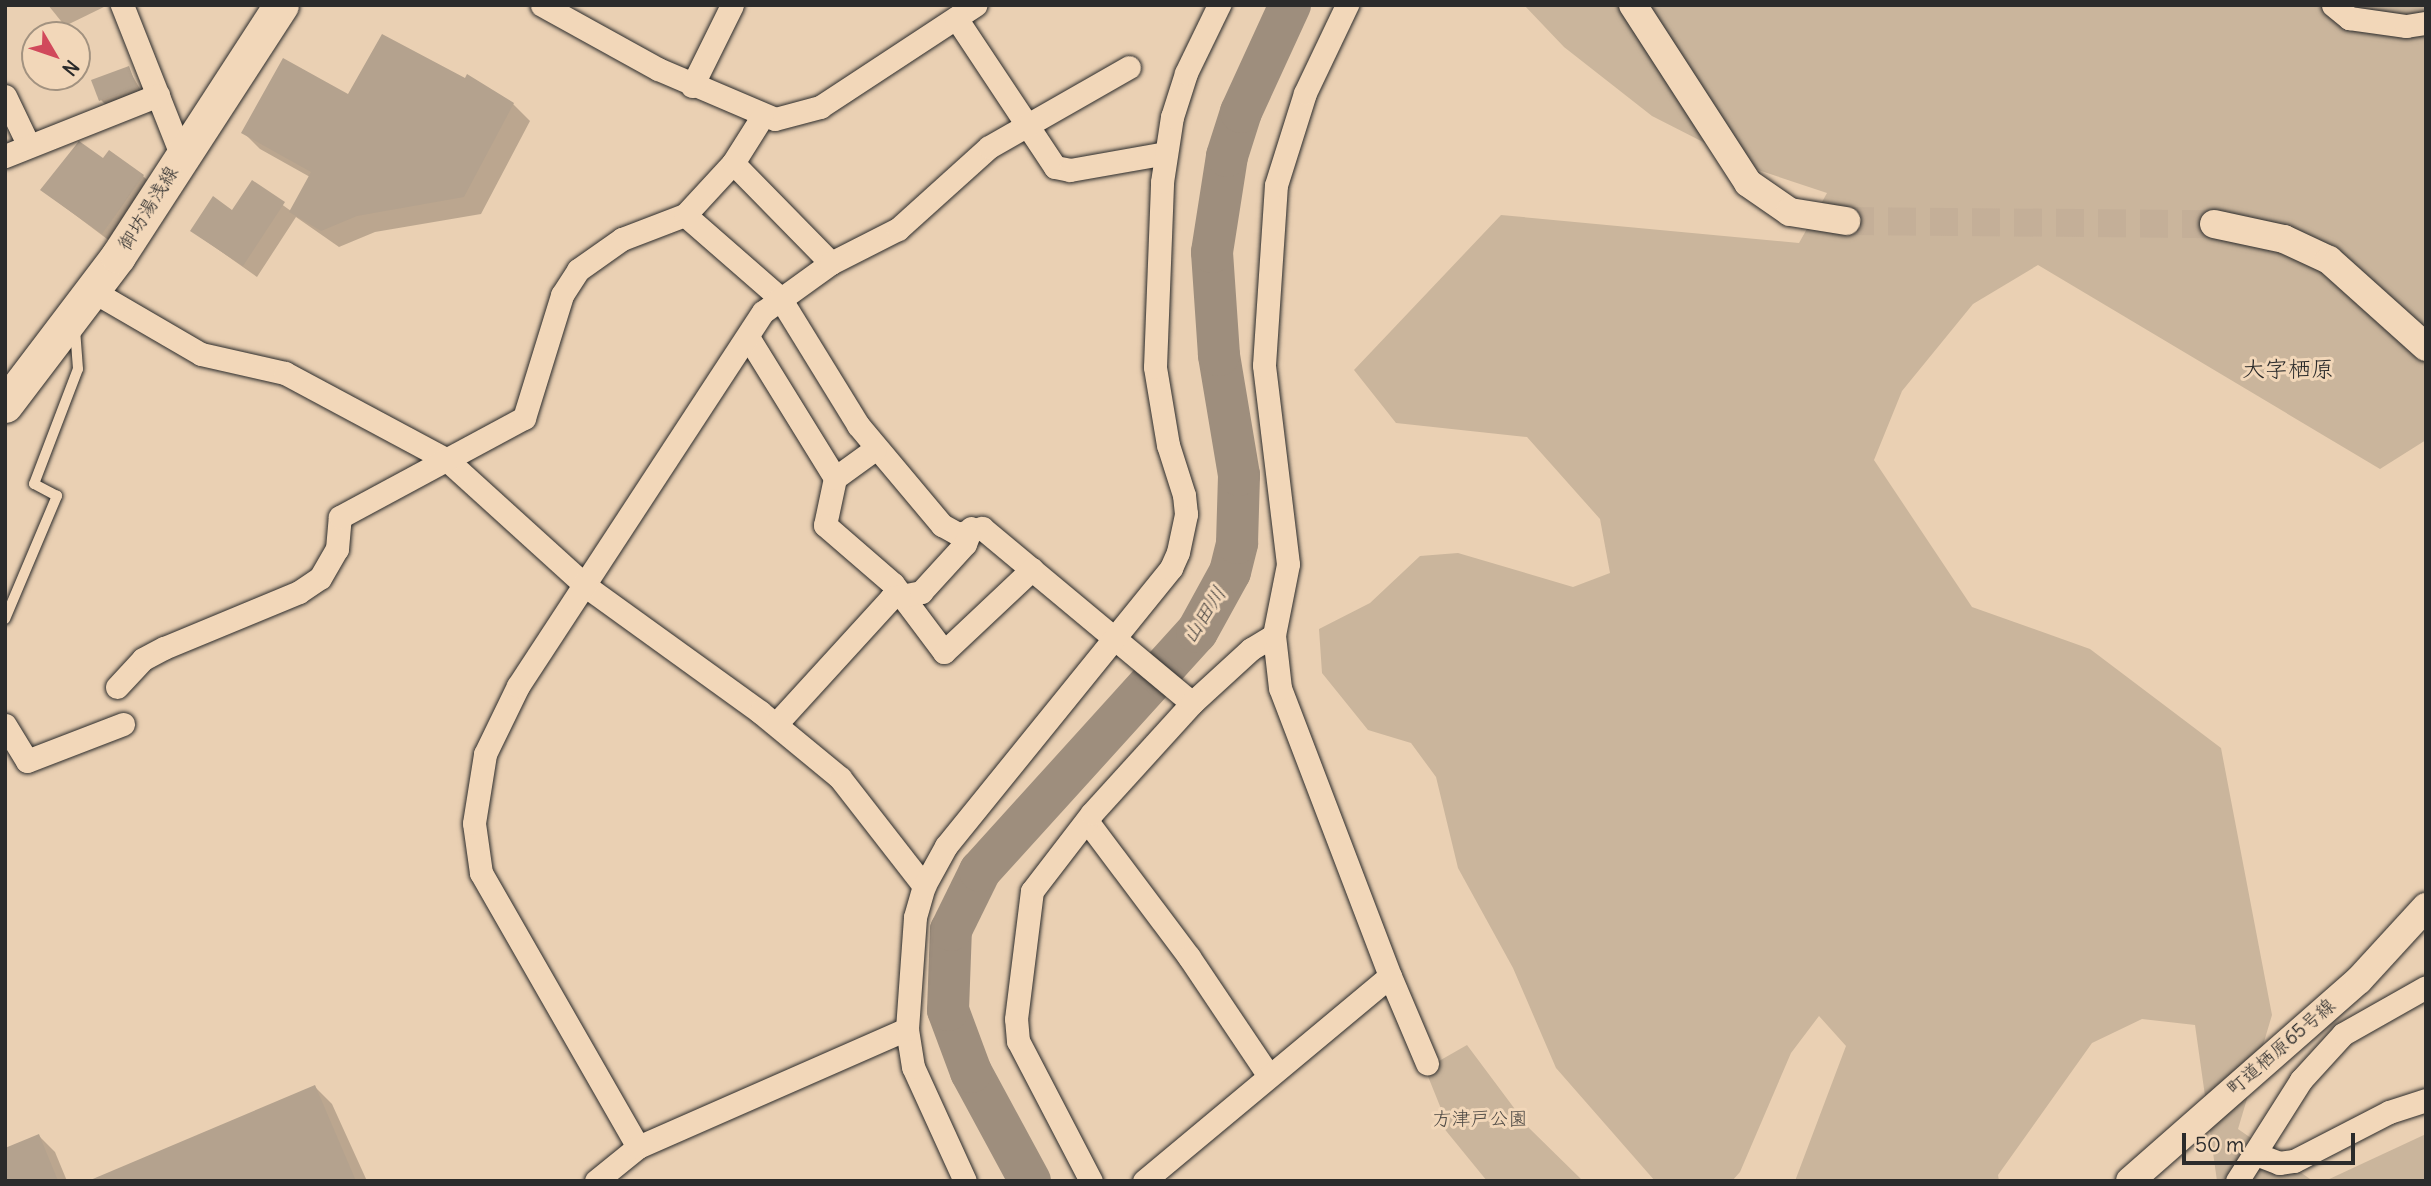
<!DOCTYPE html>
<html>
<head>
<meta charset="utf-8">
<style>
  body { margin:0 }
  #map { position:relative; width:2431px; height:1186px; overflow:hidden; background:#ead0b3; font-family:Delius,"Klee One",sans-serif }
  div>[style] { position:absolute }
  .green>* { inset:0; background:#cab59c }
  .shadow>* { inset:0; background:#0003 }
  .river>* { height:42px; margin:-21px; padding:0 21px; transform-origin:21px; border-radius:21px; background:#9e8e7d }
  .building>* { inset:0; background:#b4a28e }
  .tertiary-tunnel>* { height:28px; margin-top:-14px; transform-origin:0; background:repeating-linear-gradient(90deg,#c4af98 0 28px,transparent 0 42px) }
  .roads { filter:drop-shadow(0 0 2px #2b2b2b) drop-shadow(0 0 2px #2b2b2b) }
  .service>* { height:10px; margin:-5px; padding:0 5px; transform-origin:5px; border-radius:5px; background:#f2d7b9 }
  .minor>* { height:23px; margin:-11.5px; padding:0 11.5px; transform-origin:11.5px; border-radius:11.5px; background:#f2d7b9 }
  .tertiary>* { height:28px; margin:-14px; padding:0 14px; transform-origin:14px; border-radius:14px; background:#f2d7b9 }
  .primary>* { height:35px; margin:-17.5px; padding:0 17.5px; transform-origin:17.5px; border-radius:17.5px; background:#f2d7b9 }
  span { translate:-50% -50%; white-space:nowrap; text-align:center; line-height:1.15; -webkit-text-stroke:6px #f2d7b9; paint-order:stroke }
  .street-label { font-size:19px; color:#2b2b2b }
  .park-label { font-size:19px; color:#4b4742 }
  .water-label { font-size:21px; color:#484440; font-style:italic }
  .quarter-label { font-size:23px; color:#2b2b2b }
  .frame { position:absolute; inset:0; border:7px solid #2b2b2b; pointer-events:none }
  .north { position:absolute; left:21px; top:21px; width:70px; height:70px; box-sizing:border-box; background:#f2d7b9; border:2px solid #a29280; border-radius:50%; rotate:129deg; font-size:19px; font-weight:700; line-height:28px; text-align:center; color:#2b2b2b }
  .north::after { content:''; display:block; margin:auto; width:24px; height:32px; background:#d1495b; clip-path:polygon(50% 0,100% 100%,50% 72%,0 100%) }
  .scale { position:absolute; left:2182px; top:1133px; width:173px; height:32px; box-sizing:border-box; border:4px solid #2b2b2b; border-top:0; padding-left:9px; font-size:21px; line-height:24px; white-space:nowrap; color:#2b2b2b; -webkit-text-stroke:5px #f2d7b9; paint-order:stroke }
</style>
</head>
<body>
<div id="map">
  <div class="green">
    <div style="clip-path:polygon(1524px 5px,2426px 5px,2426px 440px,2380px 469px,2038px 265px,1973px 304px,1902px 391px,1874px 460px,1972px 607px,2090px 649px,2221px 748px,2272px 1015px,2238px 1129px,2313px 1181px,2217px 1181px,2195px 1025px,2142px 1019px,2092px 1043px,1998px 1175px,1999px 1181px,1795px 1181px,1846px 1046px,1819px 1016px,1791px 1053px,1740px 1172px,1732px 1181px,1655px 1181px,1556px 1068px,1513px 968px,1458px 868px,1436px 777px,1411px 743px,1368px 730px,1322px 673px,1319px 629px,1370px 603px,1420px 556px,1458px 553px,1573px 587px,1610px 573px,1600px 519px,1527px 437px,1396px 423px,1354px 370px,1501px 215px,1799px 243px,1827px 193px,1758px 170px,1652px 116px,1564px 47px)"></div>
    <div style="clip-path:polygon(1467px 1045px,1529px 1128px,1583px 1181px,1487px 1181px,1438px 1121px,1444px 1116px,1425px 1069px)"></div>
    <div style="clip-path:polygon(2426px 1134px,2426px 1181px,2325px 1181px)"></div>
  </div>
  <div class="shadow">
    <div style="clip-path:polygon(48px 5px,108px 5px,65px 26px)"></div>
    <div style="clip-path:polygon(128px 68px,144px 96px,109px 108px,101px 100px)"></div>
    <div style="clip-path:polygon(349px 97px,513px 104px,530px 121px,481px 214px,375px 232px,339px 247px,296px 217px,257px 277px,192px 231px,233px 212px,252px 183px,291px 211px,310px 177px,260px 149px,243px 132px)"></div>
    <div style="clip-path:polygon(103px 161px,143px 176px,156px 189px,115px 245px,42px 190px)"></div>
    <div style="clip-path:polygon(315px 1087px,332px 1104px,367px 1181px,98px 1181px)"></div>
    <div style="clip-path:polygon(39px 1136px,55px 1152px,67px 1181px,5px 1181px)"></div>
  </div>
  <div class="river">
    <div style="left:1030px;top:1181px;width:124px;rotate:-118.4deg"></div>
    <div style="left:971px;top:1072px;width:66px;rotate:-110.4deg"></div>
    <div style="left:948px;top:1010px;width:80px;rotate:-87.9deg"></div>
    <div style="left:951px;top:930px;width:66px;rotate:-63.8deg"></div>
    <div style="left:980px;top:871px;width:323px;rotate:-47.8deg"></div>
    <div style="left:1197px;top:632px;width:68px;rotate:-61.2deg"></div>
    <div style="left:1230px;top:572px;width:30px;rotate:-76deg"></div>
    <div style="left:1237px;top:543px;width:68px;rotate:-88.3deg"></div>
    <div style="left:1239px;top:475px;width:122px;rotate:-99.5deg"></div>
    <div style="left:1219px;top:355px;width:103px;rotate:-93.9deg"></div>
    <div style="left:1212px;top:252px;width:97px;rotate:-81.1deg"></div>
    <div style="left:1227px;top:156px;width:46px;rotate:-72.3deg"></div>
    <div style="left:1241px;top:112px;width:118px;rotate:-65.4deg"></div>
  </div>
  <div class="building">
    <div style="clip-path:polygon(382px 34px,465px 78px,467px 74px,514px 103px,464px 197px,357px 216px,321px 231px,289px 212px,311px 172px,241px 133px,283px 58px,348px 94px)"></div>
    <div style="clip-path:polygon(129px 66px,137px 88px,99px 101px,91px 80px)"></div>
    <div style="clip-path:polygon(79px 141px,103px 158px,109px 150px,144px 175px,102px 234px,40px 190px)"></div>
    <div style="clip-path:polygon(252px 180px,285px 202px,243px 266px,190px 231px,213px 196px,232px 210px)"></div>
    <div style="clip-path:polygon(315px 1085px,356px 1181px,88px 1181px)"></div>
    <div style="clip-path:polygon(39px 1134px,58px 1181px,5px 1181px,5px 1148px)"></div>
  </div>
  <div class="tertiary-tunnel">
    <div style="left:1846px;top:221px;width:368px;rotate:0.5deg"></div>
  </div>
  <div class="roads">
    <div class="service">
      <div style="left:5px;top:619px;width:134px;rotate:-67.1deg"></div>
      <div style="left:57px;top:496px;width:26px;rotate:-152deg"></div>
      <div style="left:34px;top:484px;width:123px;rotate:-69.1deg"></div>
      <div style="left:78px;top:369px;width:40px;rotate:-94.3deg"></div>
    </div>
    <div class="minor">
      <div style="left:122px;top:5px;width:160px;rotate:68.4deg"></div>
      <div style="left:542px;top:5px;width:132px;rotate:28.9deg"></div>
      <div style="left:658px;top:69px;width:127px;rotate:23.1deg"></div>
      <div style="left:775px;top:119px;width:47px;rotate:-14.9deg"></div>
      <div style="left:820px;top:107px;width:186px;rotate:-33.3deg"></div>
      <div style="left:2333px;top:5px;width:21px;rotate:39deg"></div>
      <div style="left:2349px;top:18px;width:58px;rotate:8deg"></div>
      <div style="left:2406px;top:26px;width:20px;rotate:-9deg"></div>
      <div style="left:956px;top:18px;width:179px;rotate:56.4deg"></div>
      <div style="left:1055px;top:167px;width:15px;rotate:11deg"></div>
      <div style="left:1070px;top:170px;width:97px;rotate:-10deg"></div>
      <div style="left:692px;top:86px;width:90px;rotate:-63.7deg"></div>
      <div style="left:5px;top:96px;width:55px;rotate:64.4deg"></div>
      <div style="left:5px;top:156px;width:165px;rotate:-21.7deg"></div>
      <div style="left:733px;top:163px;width:140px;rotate:45.6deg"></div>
      <div style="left:685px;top:215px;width:126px;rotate:41.1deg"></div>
      <div style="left:780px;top:298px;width:149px;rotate:58.4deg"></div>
      <div style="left:858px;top:425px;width:131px;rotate:50deg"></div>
      <div style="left:942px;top:525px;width:18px;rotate:29deg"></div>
      <div style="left:958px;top:534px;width:25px;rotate:-14deg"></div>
      <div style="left:982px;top:528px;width:273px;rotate:39.8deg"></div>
      <div style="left:91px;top:290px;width:127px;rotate:30.2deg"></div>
      <div style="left:201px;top:354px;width:86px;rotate:12.7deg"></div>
      <div style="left:285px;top:373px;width:184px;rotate:28.2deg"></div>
      <div style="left:447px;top:460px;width:189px;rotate:42.2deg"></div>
      <div style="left:587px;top:587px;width:213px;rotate:35.8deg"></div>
      <div style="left:760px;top:712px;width:104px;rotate:39.5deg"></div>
      <div style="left:840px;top:778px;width:137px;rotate:52.1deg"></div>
      <div style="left:748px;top:337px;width:166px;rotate:58.3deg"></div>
      <div style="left:835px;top:478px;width:48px;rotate:102deg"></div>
      <div style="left:825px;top:525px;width:90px;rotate:40.9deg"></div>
      <div style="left:893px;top:584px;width:85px;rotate:53.1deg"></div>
      <div style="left:944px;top:652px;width:121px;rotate:-43.3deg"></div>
      <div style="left:835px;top:478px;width:49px;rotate:-35.9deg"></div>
      <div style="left:117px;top:687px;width:38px;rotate:-47deg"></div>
      <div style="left:143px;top:659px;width:24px;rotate:-28deg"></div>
      <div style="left:164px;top:648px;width:146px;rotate:-22.5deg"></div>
      <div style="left:299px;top:592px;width:25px;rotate:-34deg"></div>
      <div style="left:320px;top:578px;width:34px;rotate:-60deg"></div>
      <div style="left:337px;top:549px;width:32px;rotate:-85deg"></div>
      <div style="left:340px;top:517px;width:209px;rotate:-28.3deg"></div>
      <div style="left:524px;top:418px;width:129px;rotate:-72.8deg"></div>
      <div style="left:562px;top:295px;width:30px;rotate:-57deg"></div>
      <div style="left:578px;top:270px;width:54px;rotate:-35.2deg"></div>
      <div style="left:622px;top:239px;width:67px;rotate:-20.9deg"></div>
      <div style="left:685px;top:215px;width:71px;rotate:-47.3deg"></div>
      <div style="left:733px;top:163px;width:54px;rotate:-57.8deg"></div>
      <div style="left:776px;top:724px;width:171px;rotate:-47.6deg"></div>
      <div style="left:891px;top:598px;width:31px;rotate:-11deg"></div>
      <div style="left:921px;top:592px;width:65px;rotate:-47.5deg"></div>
      <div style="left:965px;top:544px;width:17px;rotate:-69deg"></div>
      <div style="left:5px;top:725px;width:42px;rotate:58.6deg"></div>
      <div style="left:27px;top:761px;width:103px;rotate:-21.1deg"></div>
      <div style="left:1087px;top:821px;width:170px;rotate:53.1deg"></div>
      <div style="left:1189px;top:957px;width:143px;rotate:56.1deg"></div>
      <div style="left:1390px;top:976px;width:95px;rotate:67deg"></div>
      <div style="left:638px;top:1147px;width:316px;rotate:-119.8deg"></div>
      <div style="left:481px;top:873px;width:50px;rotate:-98deg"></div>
      <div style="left:474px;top:823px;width:70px;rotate:-80.9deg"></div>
      <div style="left:485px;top:754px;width:76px;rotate:-64.1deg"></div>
      <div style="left:518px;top:686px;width:447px;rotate:-56.8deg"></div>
      <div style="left:763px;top:312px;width:84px;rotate:-35.8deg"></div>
      <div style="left:831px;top:263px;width:75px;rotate:-26.9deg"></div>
      <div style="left:898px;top:229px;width:122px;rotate:-42deg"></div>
      <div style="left:989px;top:147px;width:161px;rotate:-29.7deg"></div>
      <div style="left:2256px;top:1154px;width:25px;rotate:21deg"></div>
      <div style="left:2279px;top:1163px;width:15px;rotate:-8deg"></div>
      <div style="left:2294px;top:1161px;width:107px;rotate:-27.3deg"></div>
      <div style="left:2389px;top:1112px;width:39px;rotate:-18deg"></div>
      <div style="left:596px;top:1181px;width:54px;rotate:-39deg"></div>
      <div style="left:638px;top:1147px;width:294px;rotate:-23.7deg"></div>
      <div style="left:965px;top:1181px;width:125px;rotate:-114.5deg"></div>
      <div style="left:913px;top:1067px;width:38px;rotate:-99deg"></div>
      <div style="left:907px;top:1029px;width:112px;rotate:-85.9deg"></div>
      <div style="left:915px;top:917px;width:32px;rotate:-74deg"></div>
      <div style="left:924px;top:886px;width:46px;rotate:-61.2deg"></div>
      <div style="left:946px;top:846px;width:358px;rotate:-51deg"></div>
      <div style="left:1171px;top:568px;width:17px;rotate:-66deg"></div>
      <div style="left:1178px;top:552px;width:39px;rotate:-78deg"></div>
      <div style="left:1186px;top:514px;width:19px;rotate:-96deg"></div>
      <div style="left:1184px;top:495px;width:52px;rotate:-107.7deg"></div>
      <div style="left:1168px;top:445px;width:79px;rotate:-99.5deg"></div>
      <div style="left:1155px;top:367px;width:185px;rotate:-87.8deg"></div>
      <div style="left:1162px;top:182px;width:66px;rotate:-81.3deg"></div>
      <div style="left:1172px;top:117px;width:46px;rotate:-72.3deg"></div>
      <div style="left:1186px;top:73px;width:76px;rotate:-64.1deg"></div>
      <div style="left:1091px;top:1181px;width:158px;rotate:-117.5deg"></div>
      <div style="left:1018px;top:1041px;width:22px;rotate:-95deg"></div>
      <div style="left:1016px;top:1019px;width:129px;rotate:-82.9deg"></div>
      <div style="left:1032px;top:891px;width:98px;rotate:-52.4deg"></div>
      <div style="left:1092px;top:813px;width:149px;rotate:-47.7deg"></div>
      <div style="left:1192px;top:703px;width:80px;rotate:-42.5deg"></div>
      <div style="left:1251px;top:649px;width:27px;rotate:-31deg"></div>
      <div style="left:1144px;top:1181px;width:320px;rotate:-39.8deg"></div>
      <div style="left:1390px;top:976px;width:308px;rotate:-110.9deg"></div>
      <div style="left:1280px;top:688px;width:53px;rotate:-96.5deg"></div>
      <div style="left:1274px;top:635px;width:72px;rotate:-78.8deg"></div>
      <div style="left:1288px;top:564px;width:200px;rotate:-96.9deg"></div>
      <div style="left:1264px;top:365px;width:180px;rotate:-86.2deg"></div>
      <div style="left:1276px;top:185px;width:96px;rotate:-72.5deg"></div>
      <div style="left:1305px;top:93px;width:98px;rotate:-64.5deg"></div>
      <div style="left:2237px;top:1181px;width:120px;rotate:-57.6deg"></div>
      <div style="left:2301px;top:1080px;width:62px;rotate:-47.6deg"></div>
      <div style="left:2343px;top:1034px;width:95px;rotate:-29.5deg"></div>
    </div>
    <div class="tertiary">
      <div style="left:1633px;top:5px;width:212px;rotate:57.1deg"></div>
      <div style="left:1748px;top:183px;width:51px;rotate:34.6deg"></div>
      <div style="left:1790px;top:212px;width:57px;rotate:9.1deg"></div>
      <div style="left:2214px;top:224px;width:72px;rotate:12.1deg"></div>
      <div style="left:2284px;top:239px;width:50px;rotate:25deg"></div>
      <div style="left:2329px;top:260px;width:130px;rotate:41.9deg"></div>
      <div style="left:2130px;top:1181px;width:305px;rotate:-41.3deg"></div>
      <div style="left:2359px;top:980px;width:99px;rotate:-47.5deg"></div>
    </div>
    <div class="primary">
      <div style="left:5px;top:405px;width:187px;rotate:-52.8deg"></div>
      <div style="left:118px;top:256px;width:299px;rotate:-57deg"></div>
    </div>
  </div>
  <div class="street-label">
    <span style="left:148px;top:208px;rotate:-58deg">御坊湯浅線</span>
    <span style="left:2281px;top:1047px;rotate:-41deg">町道栖原65号線</span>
  </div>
  <div class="park-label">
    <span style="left:1480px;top:1119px">方津戸公園</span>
  </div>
  <div class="water-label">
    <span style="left:1204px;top:615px;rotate:-57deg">山田川</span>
  </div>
  <div class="quarter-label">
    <span style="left:2288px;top:369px">大字栖原</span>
  </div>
  <div class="frame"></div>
  <div class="north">N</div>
  <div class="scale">50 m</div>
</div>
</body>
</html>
